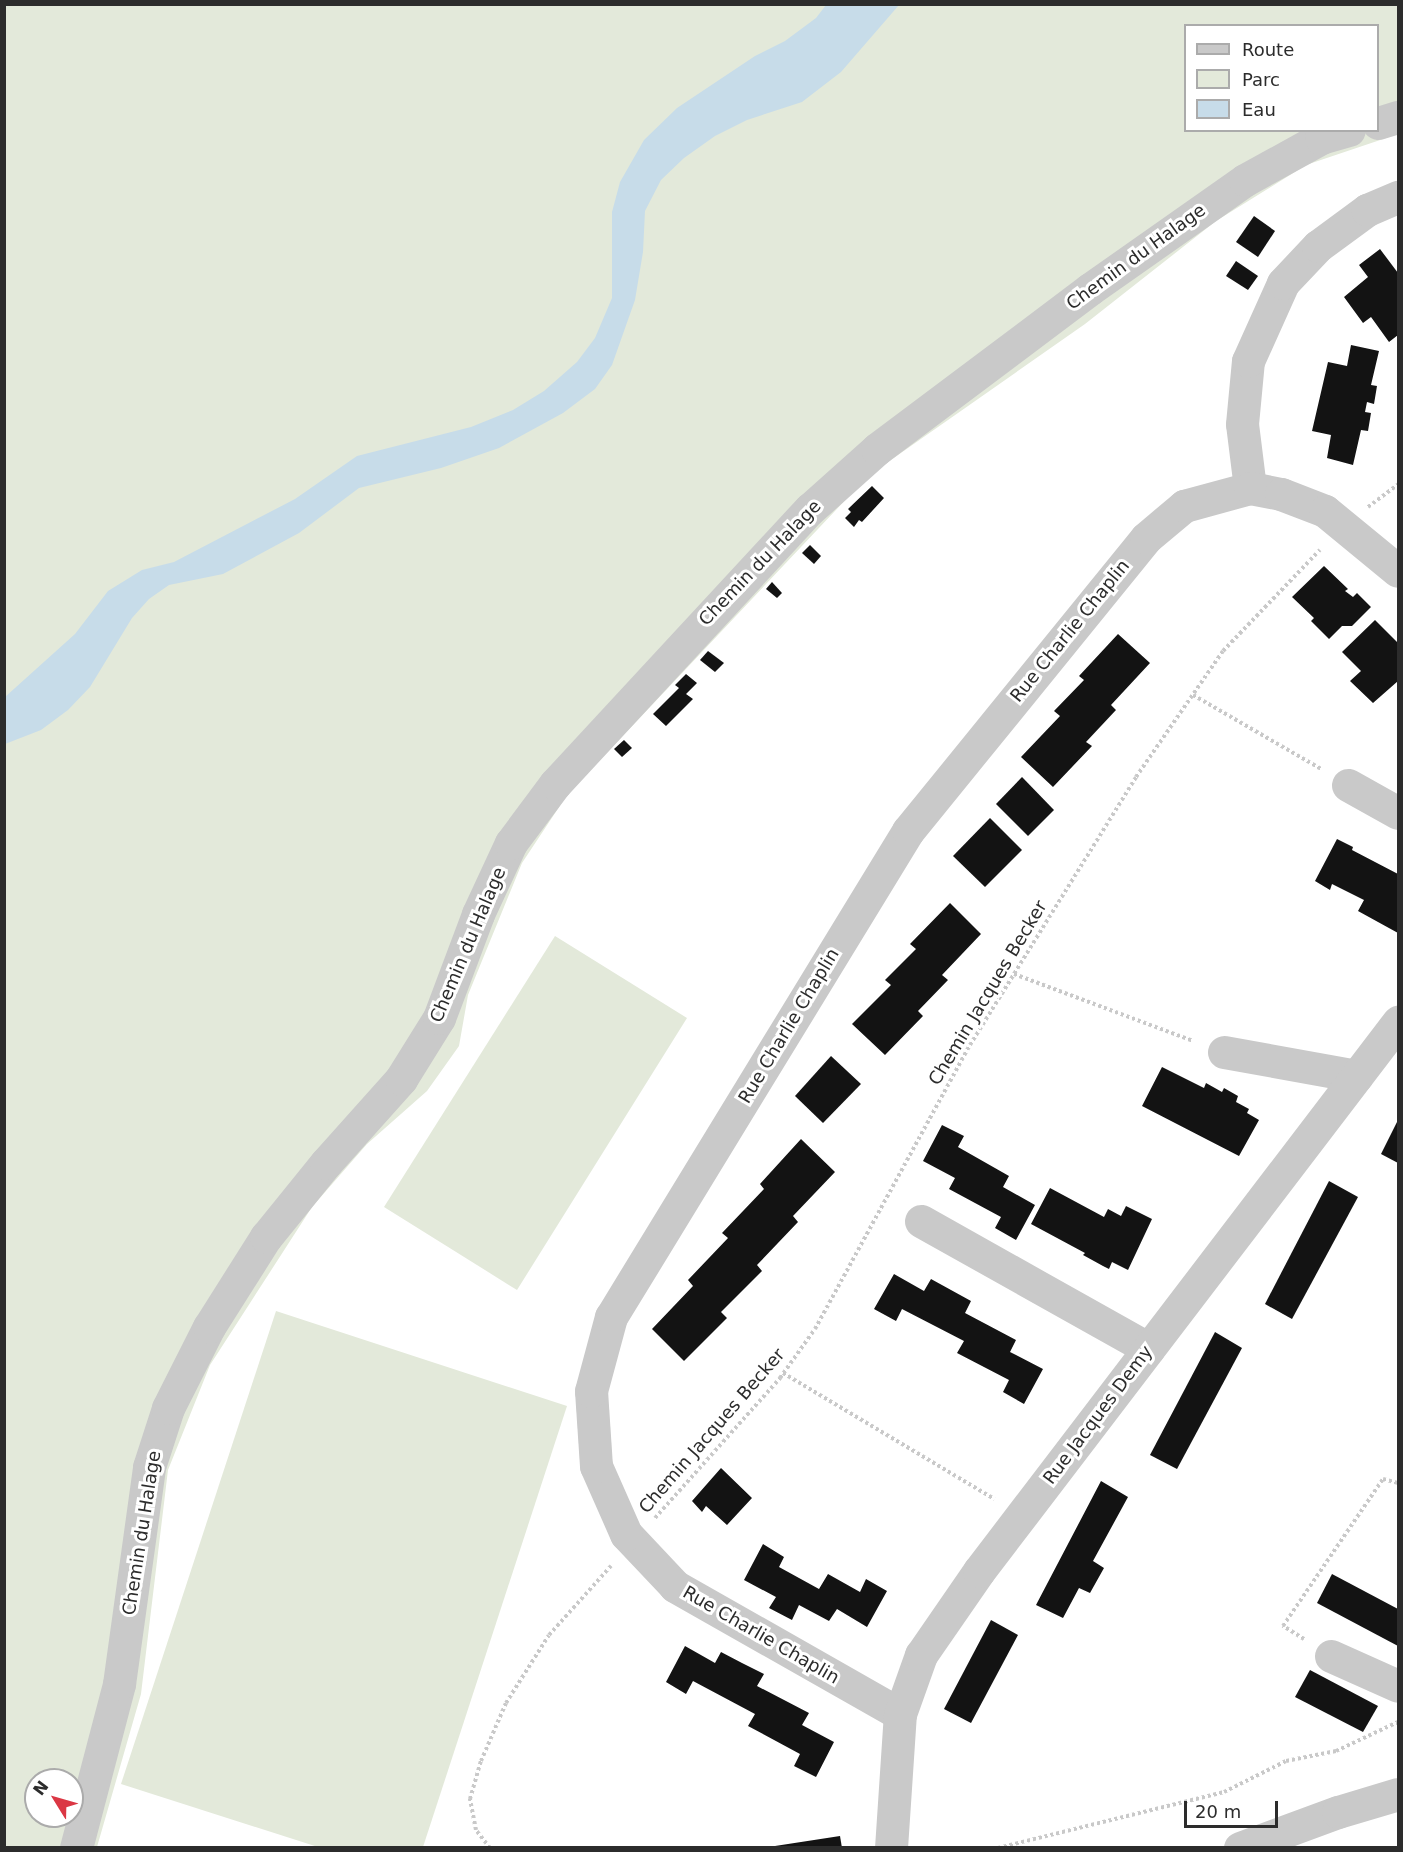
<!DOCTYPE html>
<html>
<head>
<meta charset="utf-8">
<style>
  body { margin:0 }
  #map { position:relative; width:1403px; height:1852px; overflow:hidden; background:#fff; font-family:"DejaVu Sans",sans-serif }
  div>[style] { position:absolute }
  .green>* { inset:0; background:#e3e9da }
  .water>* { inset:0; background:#c7dce9 }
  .building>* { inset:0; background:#131313 }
  .path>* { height:4px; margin-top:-2px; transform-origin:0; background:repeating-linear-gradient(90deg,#c9c9c9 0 3px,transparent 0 6px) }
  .minor>* { height:33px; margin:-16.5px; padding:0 16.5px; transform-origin:16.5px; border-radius:16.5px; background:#c9c9c9 }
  span { translate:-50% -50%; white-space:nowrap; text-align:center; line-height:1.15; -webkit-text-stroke:6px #fff; paint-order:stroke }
  .street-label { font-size:18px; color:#2c2c2c }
  .frame { position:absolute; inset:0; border:6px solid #2c2c2c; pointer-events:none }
  .legend { position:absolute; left:1184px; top:24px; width:195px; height:108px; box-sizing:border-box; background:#fff; border:2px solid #ababab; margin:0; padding:8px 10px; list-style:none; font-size:18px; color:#2c2c2c }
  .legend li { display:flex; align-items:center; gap:12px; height:30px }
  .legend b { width:30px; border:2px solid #ababab }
  .north { position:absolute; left:24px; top:1768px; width:60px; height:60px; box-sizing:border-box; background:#fff; border:2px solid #ababab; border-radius:50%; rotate:307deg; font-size:16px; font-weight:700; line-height:24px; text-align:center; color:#2c2c2c }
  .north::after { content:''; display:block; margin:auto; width:21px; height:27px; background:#db3744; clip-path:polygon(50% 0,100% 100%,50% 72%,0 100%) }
  .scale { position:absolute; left:1184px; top:1801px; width:94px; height:27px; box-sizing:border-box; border:3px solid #2c2c2c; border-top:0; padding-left:8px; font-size:18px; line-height:21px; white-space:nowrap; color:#2c2c2c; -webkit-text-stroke:4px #fff; paint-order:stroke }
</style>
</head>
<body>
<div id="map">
  <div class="green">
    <div style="clip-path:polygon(evenodd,5px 5px,1398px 5px,1398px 134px,1306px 165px,1216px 221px,1085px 324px,868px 476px,567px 795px,522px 863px,468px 995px,459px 1046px,427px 1091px,367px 1144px,312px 1207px,210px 1365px,168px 1470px,141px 1694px,97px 1847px,5px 1848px,5px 5px,1186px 26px,1378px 26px,1378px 130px,1186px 130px,1186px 26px,5px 5px,36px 1780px,72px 1780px,72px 1816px,36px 1816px,36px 1780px)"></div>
    <div style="clip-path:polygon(555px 936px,687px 1018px,517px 1290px,384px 1207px)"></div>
    <div style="clip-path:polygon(276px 1311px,567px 1406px,423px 1847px,318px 1847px,121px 1784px)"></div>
  </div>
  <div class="water">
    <div style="clip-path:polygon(826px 5px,899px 5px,841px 72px,802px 102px,747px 120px,715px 136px,684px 158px,661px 180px,645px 211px,643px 252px,635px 300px,612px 365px,595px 389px,563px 413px,499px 448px,441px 468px,359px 488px,299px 533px,223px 574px,169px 585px,149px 599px,132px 618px,90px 687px,68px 710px,41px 730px,5px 744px,5px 697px,75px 634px,108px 591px,142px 570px,174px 562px,295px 499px,357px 456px,471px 427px,513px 410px,544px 391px,577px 362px,595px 338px,612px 298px,612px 212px,620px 182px,644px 140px,677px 108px,755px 56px,785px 41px,816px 18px)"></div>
  </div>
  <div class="building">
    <div style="clip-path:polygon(1254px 216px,1275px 231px,1258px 257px,1236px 242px)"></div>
    <div style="clip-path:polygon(1380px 249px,1398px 273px,1398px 335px,1389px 342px,1371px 317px,1363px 323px,1344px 297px,1368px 277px,1359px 265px)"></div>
    <div style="clip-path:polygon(1236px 261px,1258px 276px,1248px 290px,1226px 276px)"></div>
    <div style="clip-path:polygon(1351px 345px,1379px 351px,1371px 385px,1377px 386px,1374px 404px,1367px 402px,1365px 412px,1371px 413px,1368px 431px,1361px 430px,1353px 465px,1327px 458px,1331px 435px,1312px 431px,1328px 362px,1347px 366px)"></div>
    <div style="clip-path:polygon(872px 486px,884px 498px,862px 522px,859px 520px,854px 527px,845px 518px,851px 512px,848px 509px)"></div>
    <div style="clip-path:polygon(810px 545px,821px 556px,814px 564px,802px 553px)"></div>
    <div style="clip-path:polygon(1324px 566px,1348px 589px,1345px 591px,1353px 597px,1357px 593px,1371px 607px,1352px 626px,1342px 626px,1329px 639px,1311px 621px,1314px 618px,1292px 597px)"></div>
    <div style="clip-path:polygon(772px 582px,782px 593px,777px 598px,766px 589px)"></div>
    <div style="clip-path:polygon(1375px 620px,1398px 643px,1398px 681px,1373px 703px,1350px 681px,1361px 671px,1342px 652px)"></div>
    <div style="clip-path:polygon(1118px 634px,1150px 663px,1111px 705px,1116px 710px,1086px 742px,1092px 746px,1053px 787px,1021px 757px,1060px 716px,1054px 711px,1084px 680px,1079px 676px)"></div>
    <div style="clip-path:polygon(708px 651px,724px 663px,715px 672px,700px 660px)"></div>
    <div style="clip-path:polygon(686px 674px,697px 683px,686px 694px,693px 699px,666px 726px,653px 714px,679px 688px,675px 685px)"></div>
    <div style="clip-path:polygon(624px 740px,632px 748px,622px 757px,614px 749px)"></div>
    <div style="clip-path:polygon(1022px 777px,1054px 810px,1028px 836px,996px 804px)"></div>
    <div style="clip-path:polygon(990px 818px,1022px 850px,985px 887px,953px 856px)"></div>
    <div style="clip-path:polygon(1337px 839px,1353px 847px,1352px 850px,1398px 874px,1398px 933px,1358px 911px,1364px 900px,1332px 884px,1330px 890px,1315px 881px)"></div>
    <div style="clip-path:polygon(950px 903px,981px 934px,942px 975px,948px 980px,918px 1011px,923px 1016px,885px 1055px,852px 1024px,891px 985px,885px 980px,916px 949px,910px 944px)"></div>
    <div style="clip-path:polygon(831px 1056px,861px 1084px,823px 1123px,795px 1096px)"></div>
    <div style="clip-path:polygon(1162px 1067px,1204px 1088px,1206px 1083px,1222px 1092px,1224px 1088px,1238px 1096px,1236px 1102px,1249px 1109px,1247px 1113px,1259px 1120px,1239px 1156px,1142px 1106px)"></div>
    <div style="clip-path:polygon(1398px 1120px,1398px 1163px,1381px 1154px)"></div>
    <div style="clip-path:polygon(942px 1125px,964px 1136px,958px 1147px,1009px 1176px,1003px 1187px,1035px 1205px,1016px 1240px,995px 1228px,1001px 1217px,949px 1189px,955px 1178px,923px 1161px)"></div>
    <div style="clip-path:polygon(801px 1139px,835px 1172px,793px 1216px,798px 1222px,757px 1265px,762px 1271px,721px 1312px,727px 1318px,684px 1361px,652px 1329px,693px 1286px,688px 1280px,728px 1238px,722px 1233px,764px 1189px,760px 1184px)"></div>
    <div style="clip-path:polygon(1329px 1181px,1358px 1197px,1292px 1319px,1265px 1304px)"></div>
    <div style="clip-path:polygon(1050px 1188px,1104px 1217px,1108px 1209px,1121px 1216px,1126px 1206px,1152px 1219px,1128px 1270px,1112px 1262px,1109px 1269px,1103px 1266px,1083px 1255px,1085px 1253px,1031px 1224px)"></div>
    <div style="clip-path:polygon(894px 1274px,924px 1291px,931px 1279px,971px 1301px,965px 1313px,1016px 1340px,1010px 1352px,1043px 1369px,1024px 1404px,1003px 1392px,1009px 1380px,957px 1353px,964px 1341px,902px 1309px,896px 1321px,874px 1309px)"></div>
    <div style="clip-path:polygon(1215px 1332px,1242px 1348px,1177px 1469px,1150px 1455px)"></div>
    <div style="clip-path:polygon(721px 1468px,752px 1498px,727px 1525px,706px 1506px,702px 1512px,692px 1501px)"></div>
    <div style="clip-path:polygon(1101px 1481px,1128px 1497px,1093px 1561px,1104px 1568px,1090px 1593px,1079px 1588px,1063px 1618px,1036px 1605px)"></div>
    <div style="clip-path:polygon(763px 1544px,784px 1557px,779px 1567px,819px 1589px,828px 1574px,860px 1592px,866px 1579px,887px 1591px,867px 1627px,837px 1609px,829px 1621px,799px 1605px,792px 1620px,769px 1608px,776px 1597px,744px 1580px)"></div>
    <div style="clip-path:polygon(1332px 1574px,1398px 1609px,1398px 1646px,1317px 1603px)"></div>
    <div style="clip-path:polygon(991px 1620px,1018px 1635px,971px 1723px,944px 1709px)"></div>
    <div style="clip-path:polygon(685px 1646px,715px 1663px,721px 1652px,742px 1663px,764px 1674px,757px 1686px,809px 1713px,802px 1725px,834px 1742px,816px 1777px,794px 1766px,800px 1754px,748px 1726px,755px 1714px,693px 1681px,686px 1694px,666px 1682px)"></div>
    <div style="clip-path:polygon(1310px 1670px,1378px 1706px,1363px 1732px,1295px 1697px)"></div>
    <div style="clip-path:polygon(840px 1836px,842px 1848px,775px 1848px,775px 1846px)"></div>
  </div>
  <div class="path">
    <div style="left:1368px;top:507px;width:38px;rotate:-37deg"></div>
    <div style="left:1193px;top:695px;width:148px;rotate:30deg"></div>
    <div style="left:1014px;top:974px;width:191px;rotate:20.5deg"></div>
    <div style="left:783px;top:1373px;width:246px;rotate:30.8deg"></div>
    <div style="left:655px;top:1518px;width:188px;rotate:-48.2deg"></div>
    <div style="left:780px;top:1378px;width:60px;rotate:-54.5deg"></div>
    <div style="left:815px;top:1329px;width:324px;rotate:-61.4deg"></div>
    <div style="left:970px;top:1045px;width:315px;rotate:-58.2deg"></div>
    <div style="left:1136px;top:777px;width:153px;rotate:-55.4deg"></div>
    <div style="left:1223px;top:651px;width:140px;rotate:-46.2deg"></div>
    <div style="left:1304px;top:1639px;width:25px;rotate:-148deg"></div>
    <div style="left:1283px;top:1626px;width:178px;rotate:-55.8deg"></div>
    <div style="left:1383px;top:1479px;width:16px;rotate:15deg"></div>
    <div style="left:490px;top:1848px;width:23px;rotate:-128deg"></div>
    <div style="left:476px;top:1830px;width:32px;rotate:-101deg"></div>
    <div style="left:470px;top:1799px;width:40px;rotate:-74deg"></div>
    <div style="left:481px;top:1761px;width:63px;rotate:-66.7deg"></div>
    <div style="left:506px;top:1703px;width:80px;rotate:-57.7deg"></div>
    <div style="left:549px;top:1635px;width:93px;rotate:-48.1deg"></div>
    <div style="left:998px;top:1848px;width:233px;rotate:-13.9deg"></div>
    <div style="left:1224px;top:1792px;width:69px;rotate:-26.6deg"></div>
    <div style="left:1286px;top:1761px;width:51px;rotate:-11.3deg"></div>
    <div style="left:1336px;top:1751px;width:68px;rotate:-25.1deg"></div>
  </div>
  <div class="minor">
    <div style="left:1378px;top:123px;width:21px;rotate:-17deg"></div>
    <div style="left:1250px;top:488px;width:64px;rotate:-97.1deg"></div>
    <div style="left:1242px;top:424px;width:63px;rotate:-84.6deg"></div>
    <div style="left:1248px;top:361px;width:85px;rotate:-65.8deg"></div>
    <div style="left:1283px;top:283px;width:51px;rotate:-46.6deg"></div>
    <div style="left:1318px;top:246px;width:61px;rotate:-36.3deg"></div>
    <div style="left:1367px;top:210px;width:34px;rotate:-23deg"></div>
    <div style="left:1348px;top:785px;width:57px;rotate:29.2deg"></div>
    <div style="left:1224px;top:1052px;width:135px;rotate:10.2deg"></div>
    <div style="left:921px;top:1221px;width:261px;rotate:29.3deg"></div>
    <div style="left:1331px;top:1656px;width:73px;rotate:24.1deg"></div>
    <div style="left:900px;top:1714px;width:259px;rotate:-150.4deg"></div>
    <div style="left:675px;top:1586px;width:71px;rotate:-133.3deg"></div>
    <div style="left:626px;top:1534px;width:74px;rotate:-113.8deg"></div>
    <div style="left:596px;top:1466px;width:75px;rotate:-93.8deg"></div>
    <div style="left:591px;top:1391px;width:77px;rotate:-74.9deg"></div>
    <div style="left:611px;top:1317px;width:570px;rotate:-58.57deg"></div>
    <div style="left:908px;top:831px;width:377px;rotate:-50.9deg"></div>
    <div style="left:1146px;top:538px;width:50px;rotate:-40.1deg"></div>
    <div style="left:1184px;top:506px;width:68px;rotate:-15.3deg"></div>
    <div style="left:1250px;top:488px;width:32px;rotate:11deg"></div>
    <div style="left:1281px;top:494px;width:47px;rotate:21.1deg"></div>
    <div style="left:1325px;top:511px;width:94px;rotate:39.4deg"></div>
    <div style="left:76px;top:1848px;width:170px;rotate:-75.3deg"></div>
    <div style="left:119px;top:1684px;width:219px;rotate:-82.1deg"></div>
    <div style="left:149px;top:1467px;width:62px;rotate:-72.1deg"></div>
    <div style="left:168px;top:1408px;width:91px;rotate:-63.2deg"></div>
    <div style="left:209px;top:1327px;width:107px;rotate:-57.7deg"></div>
    <div style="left:266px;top:1237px;width:95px;rotate:-51deg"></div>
    <div style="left:326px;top:1163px;width:113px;rotate:-48.2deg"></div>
    <div style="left:401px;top:1079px;width:72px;rotate:-58.1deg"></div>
    <div style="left:439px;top:1018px;width:111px;rotate:-69.4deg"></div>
    <div style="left:478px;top:914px;width:78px;rotate:-65.1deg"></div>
    <div style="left:511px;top:843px;width:74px;rotate:-53.3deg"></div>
    <div style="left:555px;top:784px;width:375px;rotate:-47.2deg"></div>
    <div style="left:810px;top:509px;width:90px;rotate:-41.8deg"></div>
    <div style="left:877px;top:449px;width:266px;rotate:-36.9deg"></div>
    <div style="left:1090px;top:289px;width:189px;rotate:-35.1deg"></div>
    <div style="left:1245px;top:180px;width:87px;rotate:-28.9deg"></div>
    <div style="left:1321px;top:138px;width:29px;rotate:-16deg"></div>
    <div style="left:891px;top:1848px;width:134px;rotate:-86.2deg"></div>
    <div style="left:900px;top:1714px;width:63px;rotate:-70.4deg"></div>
    <div style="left:921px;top:1655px;width:102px;rotate:-55.4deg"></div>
    <div style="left:979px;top:1571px;width:691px;rotate:-52.65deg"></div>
    <div style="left:1240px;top:1848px;width:104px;rotate:-20.2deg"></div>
    <div style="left:1338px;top:1812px;width:63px;rotate:-16.7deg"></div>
  </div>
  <div class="street-label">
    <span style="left:1136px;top:257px;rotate:-36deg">Chemin du Halage</span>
    <span style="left:760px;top:563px;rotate:-46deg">Chemin du Halage</span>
    <span style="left:1070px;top:631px;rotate:-51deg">Rue Charlie Chaplin</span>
    <span style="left:468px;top:945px;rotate:-67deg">Chemin du Halage</span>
    <span style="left:988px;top:993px;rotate:-59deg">Chemin Jacques Becker</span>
    <span style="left:789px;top:1026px;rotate:-59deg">Rue Charlie Chaplin</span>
    <span style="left:1098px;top:1415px;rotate:-53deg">Rue Jacques Demy</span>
    <span style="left:712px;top:1431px;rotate:-49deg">Chemin Jacques Becker</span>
    <span style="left:142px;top:1533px;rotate:-81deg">Chemin du Halage</span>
    <span style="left:761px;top:1635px;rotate:30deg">Rue Charlie Chaplin</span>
  </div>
  <div class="frame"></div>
  <ul class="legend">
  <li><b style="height:8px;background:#c9c9c9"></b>Route</li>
  <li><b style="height:16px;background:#e3e9da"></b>Parc</li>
  <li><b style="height:16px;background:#c7dce9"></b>Eau</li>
  </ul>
  <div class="north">N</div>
  <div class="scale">20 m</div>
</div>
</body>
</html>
